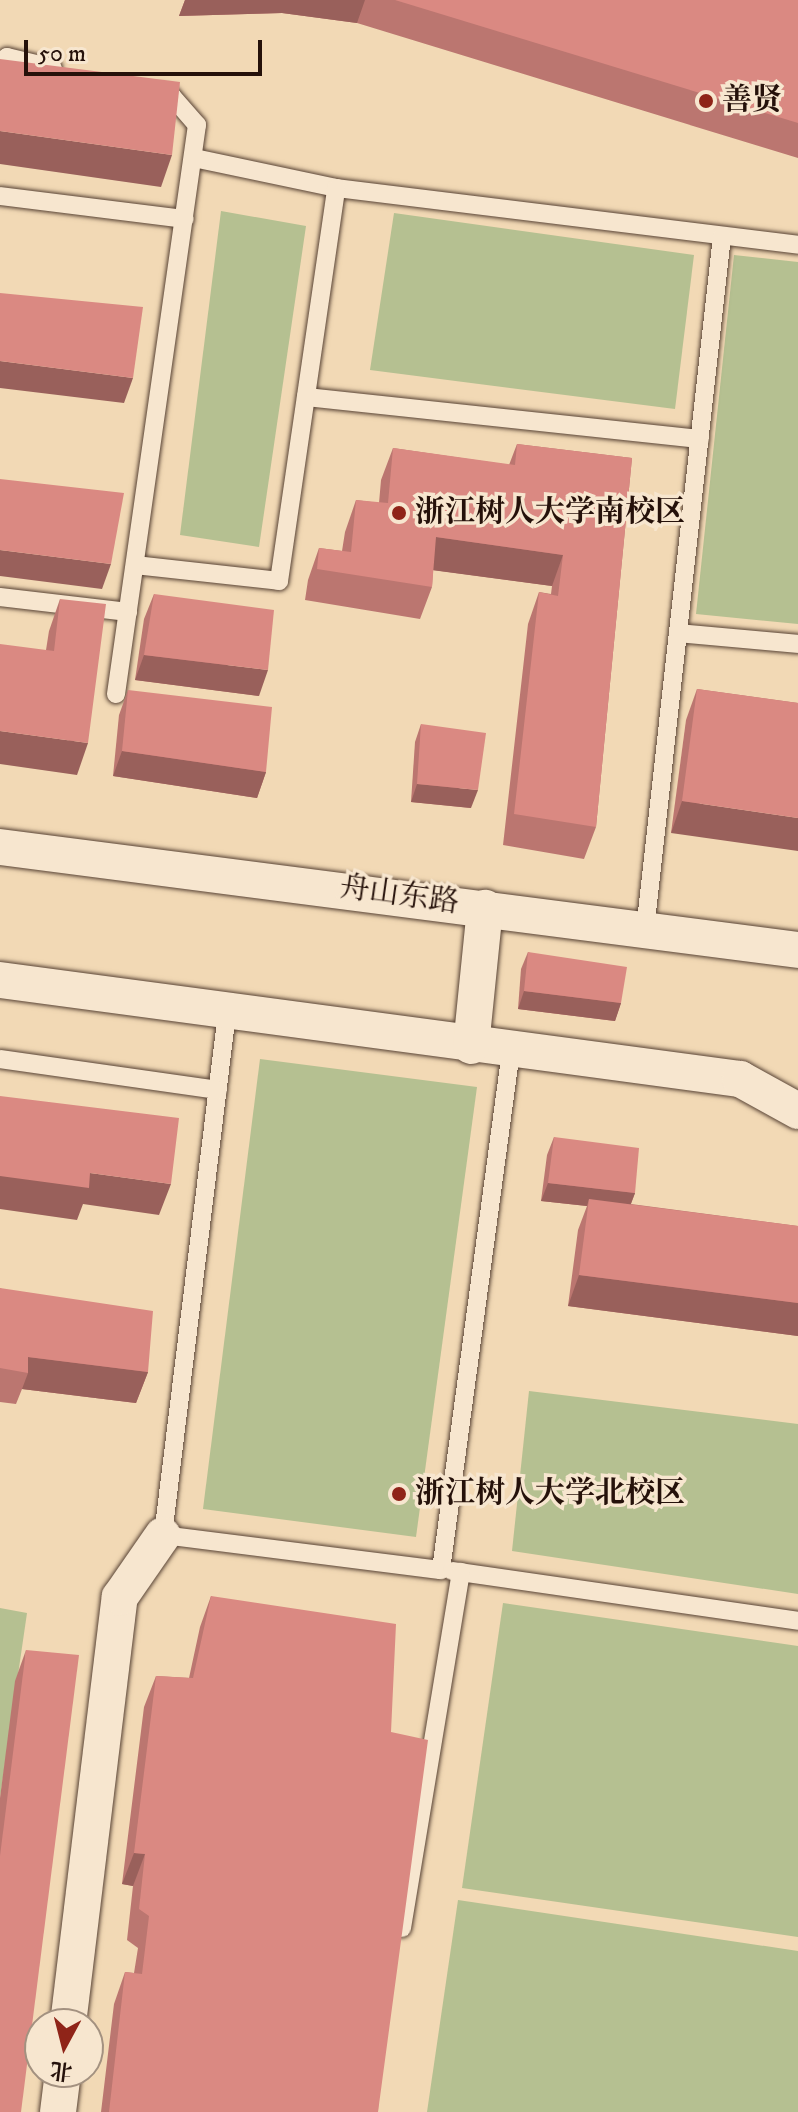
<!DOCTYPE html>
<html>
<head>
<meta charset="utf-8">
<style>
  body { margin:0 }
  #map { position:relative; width:798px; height:2112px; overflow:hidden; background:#f2d9b5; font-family:"IM FELL DW Pica","Noto Serif SC",serif }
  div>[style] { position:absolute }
  .green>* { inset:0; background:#b5c091 }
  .roads { filter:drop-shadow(0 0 2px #584335) drop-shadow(0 0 2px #584335) }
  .lane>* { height:18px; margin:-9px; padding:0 9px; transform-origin:9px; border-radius:9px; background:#f7e6cf }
  .street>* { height:36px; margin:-18px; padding:0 18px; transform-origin:18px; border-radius:18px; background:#f7e6cf }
  .wall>* { inset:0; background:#bb7670 }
  .shaded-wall>* { inset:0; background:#99605b }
  .building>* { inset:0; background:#da8982 }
  .dots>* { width:22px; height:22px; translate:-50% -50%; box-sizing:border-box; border:4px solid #f7e6cf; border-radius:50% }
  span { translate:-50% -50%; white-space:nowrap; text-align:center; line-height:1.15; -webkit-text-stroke:7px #f7e6cf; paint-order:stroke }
  .poi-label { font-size:30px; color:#25110a; font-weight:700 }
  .left { translate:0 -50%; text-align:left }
  .street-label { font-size:30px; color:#25110a }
  .north { position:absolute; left:24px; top:2008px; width:80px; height:80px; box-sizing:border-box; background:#f7e6cf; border:2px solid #a39180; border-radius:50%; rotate:187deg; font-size:22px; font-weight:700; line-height:32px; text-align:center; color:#25110a }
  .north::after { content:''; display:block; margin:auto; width:28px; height:36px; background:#8f2418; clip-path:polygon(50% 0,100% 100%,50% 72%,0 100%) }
  .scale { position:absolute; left:24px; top:40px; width:238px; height:36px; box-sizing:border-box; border:4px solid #25110a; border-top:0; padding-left:10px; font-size:24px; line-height:28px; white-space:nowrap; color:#25110a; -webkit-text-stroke:6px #f7e6cf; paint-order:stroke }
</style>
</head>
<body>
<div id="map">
  <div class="green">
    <div style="clip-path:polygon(221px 211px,306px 226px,259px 547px,180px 535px)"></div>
    <div style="clip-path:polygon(394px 213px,694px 255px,675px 409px,370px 370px)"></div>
    <div style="clip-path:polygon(734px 255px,798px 262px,798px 624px,696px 614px)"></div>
    <div style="clip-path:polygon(260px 1059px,477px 1087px,416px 1537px,203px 1509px)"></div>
    <div style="clip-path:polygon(529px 1391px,798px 1424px,798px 1594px,512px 1551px)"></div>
    <div style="clip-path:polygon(503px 1603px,798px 1646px,798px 1937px,462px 1888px)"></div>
    <div style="clip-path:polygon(0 1608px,27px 1613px,0 1798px)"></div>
    <div style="clip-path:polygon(458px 1900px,798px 1951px,798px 2112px,427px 2112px)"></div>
  </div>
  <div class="roads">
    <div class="lane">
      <div style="left:0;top:64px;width:10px;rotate:-45deg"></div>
      <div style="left:7px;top:57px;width:47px;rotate:13.4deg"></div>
      <div style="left:194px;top:158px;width:145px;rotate:11.9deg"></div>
      <div style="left:336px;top:188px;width:466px;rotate:7deg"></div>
      <div style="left:0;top:196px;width:186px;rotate:7.1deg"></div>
      <div style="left:306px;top:397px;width:396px;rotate:6.1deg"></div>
      <div style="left:135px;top:565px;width:145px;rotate:6.3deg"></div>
      <div style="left:279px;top:581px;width:397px;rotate:-81.7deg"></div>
      <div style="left:0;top:597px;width:129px;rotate:6.7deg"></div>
      <div style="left:678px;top:633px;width:121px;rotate:5.2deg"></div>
      <div style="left:116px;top:694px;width:575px;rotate:-81.9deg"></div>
      <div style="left:197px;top:125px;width:38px;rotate:-131deg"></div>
      <div style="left:172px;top:96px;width:12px;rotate:-166deg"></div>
      <div style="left:645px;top:930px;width:698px;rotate:-83.67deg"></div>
      <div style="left:227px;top:1013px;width:526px;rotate:96.99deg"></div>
      <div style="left:163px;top:1535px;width:280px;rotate:7.2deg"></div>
      <div style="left:441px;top:1570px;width:524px;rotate:-82.32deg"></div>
      <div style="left:0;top:1059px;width:220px;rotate:8.1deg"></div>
      <div style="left:452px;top:1571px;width:350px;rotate:8.2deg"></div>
      <div style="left:402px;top:1928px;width:361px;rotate:-80.6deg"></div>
    </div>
    <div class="street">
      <div style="left:0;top:847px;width:805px;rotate:7.35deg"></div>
      <div style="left:0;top:980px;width:747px;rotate:7.62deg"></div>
      <div style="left:740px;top:1079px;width:66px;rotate:28.9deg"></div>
      <div style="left:471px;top:1046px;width:139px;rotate:-84.2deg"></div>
      <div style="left:68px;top:2024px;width:430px;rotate:-83.1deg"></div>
      <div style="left:120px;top:1597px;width:75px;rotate:-55.3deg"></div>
      <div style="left:58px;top:2112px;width:40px;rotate:-82.9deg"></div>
    </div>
  </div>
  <div class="wall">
    <div style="clip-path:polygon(185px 0,798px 0,798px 158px,357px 23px,282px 13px,179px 16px)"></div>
    <div style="clip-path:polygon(517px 444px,632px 458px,596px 827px,584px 859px,503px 845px,528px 624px,539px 592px,551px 594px,552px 586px,433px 570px,432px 587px,420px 619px,305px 600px,308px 580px,319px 548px,342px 551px,345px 532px,356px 500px,379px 503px,381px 480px,393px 448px,509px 465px)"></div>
    <div style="clip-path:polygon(154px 594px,259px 696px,135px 680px,144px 619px)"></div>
    <div style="clip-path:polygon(60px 599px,77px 775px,46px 650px,49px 631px)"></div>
    <div style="clip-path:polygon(697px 689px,798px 703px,671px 833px,686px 720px)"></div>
    <div style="clip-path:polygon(128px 690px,266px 772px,257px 798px,113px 776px,119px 715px)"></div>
    <div style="clip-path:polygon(421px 724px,471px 808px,411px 802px,415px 742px)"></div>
    <div style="clip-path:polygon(528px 952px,621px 1003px,615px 1021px,518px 1009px,521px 969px)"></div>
    <div style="clip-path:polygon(554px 1137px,635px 1193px,631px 1204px,798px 1226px,798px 1336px,568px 1306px,578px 1230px,587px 1206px,541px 1201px,547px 1155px)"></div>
    <div style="clip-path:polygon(0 1288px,148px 1372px,136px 1403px,22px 1389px,16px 1404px,0 1402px)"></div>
    <div style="clip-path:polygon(211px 1596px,391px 1732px,378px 2112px,101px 2112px,114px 2004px,125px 1972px,134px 1973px,138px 1948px,127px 1940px,133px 1886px,122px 1884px,144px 1707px,156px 1676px,189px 1678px,200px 1627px)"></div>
    <div style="clip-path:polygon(26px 1650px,0 2112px,0 1798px,15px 1681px)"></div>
  </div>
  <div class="shaded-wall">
    <div style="clip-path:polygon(185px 0,365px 0,357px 23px,282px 13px,179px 16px)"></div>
    <div style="clip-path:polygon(0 131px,172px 155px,161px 187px,0 164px)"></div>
    <div style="clip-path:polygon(0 361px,133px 378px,124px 403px,0 388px)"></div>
    <div style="clip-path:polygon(436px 537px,563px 555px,552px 586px,424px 569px)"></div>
    <div style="clip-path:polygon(0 550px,111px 564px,102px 589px,0 576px)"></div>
    <div style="clip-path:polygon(144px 655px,268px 670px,259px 696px,135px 680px)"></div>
    <div style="clip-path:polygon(0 731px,88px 743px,77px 775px,0 764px)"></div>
    <div style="clip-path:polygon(122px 751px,266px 772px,257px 798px,113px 776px)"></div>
    <div style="clip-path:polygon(417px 784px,478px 790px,471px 808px,411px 802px)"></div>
    <div style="clip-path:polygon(682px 801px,798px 818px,798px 851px,671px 833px)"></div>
    <div style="clip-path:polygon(524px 991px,621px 1003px,615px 1021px,518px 1009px)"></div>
    <div style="clip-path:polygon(90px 1173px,171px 1184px,159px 1215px,83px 1204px,77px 1220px,0 1209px,0 1176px)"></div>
    <div style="clip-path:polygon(548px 1183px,635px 1193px,628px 1211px,589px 1199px,587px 1206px,541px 1201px)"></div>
    <div style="clip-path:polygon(579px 1275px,798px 1303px,798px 1336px,568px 1306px)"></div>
    <div style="clip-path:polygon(28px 1357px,148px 1372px,136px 1403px,22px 1389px,28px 1373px)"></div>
    <div style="clip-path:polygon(134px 1853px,145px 1854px,133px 1886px,122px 1884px)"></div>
  </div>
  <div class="building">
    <div style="clip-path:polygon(395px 0,798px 0,798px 123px)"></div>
    <div style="clip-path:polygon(0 59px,180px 82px,172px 155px,0 131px)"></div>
    <div style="clip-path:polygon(0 293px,143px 307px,133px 378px,0 361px)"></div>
    <div style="clip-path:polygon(517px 444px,632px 458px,596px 827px,514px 814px,539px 592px,558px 596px,563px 555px,436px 537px,432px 587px,317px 569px,319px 548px,351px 552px,356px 500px,388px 503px,393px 448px,515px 465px)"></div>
    <div style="clip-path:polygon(0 479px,124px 493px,111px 564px,0 550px)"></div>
    <div style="clip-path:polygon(154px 594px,274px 610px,268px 670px,144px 655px)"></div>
    <div style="clip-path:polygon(60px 599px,106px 604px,88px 743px,0 731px,0 644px,54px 651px)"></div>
    <div style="clip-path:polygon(697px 689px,798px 703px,798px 818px,682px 801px)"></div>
    <div style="clip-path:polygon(128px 690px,272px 707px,266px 772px,122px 751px)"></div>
    <div style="clip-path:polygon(421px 724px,486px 733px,478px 790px,417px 784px)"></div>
    <div style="clip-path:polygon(528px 952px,627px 967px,621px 1003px,524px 991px)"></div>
    <div style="clip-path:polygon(0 1096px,179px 1118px,171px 1184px,90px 1173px,89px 1188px,0 1176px)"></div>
    <div style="clip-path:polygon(554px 1137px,639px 1148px,635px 1193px,548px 1183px)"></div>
    <div style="clip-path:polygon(589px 1199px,798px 1226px,798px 1303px,579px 1275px)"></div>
    <div style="clip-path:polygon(0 1288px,153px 1311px,148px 1372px,28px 1357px,28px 1373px,0 1368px)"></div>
    <div style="clip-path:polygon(211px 1596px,396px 1624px,391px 1732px,428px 1740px,378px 2112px,109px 2112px,125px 1972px,142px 1974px,149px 1916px,139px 1909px,145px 1854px,134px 1853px,156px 1676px,193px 1678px)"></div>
    <div style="clip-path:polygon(26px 1650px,79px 1655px,21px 2112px,0 2112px,0 1856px)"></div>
  </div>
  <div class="dots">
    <div style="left:706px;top:101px;background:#8f2418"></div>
    <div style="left:399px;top:513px;background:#8f2418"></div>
    <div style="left:399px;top:1494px;background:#8f2418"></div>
  </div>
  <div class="poi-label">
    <span class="left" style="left:722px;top:101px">善贤</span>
    <span class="left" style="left:415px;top:513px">浙江树人大学南校区</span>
    <span class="left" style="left:415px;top:1494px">浙江树人大学北校区</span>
  </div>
  <div class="street-label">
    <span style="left:399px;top:896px;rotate:8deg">舟山东路</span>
  </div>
  <div class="north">北</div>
  <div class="scale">50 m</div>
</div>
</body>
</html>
